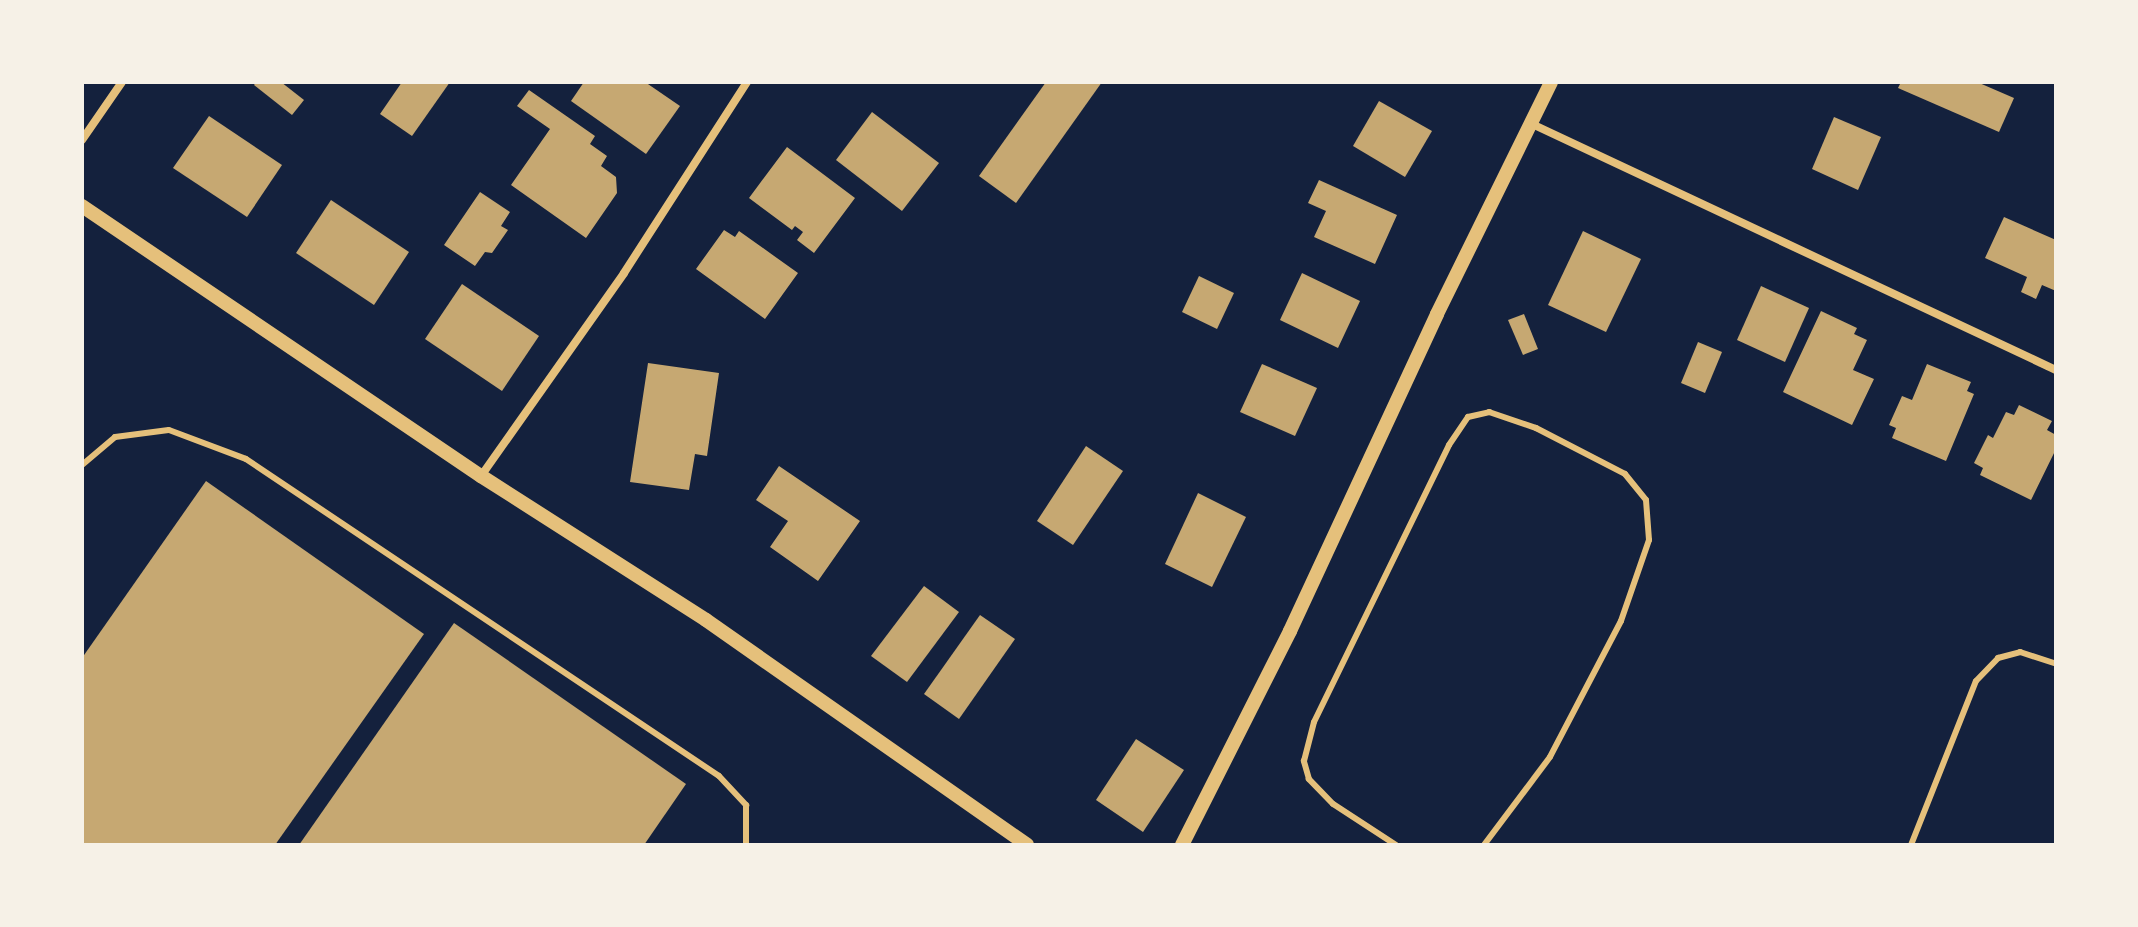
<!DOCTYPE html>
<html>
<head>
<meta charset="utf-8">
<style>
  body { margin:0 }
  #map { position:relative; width:2138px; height:927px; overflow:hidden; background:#14213d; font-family:"Playfair Display",serif }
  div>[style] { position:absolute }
  .building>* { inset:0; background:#c6a872 }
  .service>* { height:6px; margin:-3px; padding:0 3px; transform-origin:3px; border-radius:3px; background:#e5c07b }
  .minor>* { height:8px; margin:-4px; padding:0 4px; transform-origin:4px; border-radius:4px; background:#e5c07b }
  .tertiary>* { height:14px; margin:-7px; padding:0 7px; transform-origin:7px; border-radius:7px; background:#e5c07b }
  span { translate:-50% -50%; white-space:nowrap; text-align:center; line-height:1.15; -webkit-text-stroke:7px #f6f1e7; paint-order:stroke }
  .frame { position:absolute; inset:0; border:84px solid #f6f1e7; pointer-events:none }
</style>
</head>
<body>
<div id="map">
  <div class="building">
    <div style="clip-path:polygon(256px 82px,281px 82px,304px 100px,292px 115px,254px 85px)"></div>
    <div style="clip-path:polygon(402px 82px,450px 82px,412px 136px,380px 114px)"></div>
    <div style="clip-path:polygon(584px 82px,645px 82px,680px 106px,646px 154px,571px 101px)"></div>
    <div style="clip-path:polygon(1046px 82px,1102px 82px,1016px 203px,979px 176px)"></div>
    <div style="clip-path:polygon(1901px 82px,1977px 82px,2014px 98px,1999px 132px,1898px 88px)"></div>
    <div style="clip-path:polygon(529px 90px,595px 136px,590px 144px,607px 156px,601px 166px,616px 177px,617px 193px,586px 238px,511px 185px,550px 129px,517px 106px)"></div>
    <div style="clip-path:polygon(1379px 101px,1432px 131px,1405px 177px,1353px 146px)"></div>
    <div style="clip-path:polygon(872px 112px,939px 163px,902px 211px,836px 160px)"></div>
    <div style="clip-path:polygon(209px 116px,282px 165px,247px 217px,173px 168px)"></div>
    <div style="clip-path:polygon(1834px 117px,1881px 137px,1858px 190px,1812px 169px)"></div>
    <div style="clip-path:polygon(787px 147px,855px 198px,814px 253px,797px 240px,803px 232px,795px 226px,792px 230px,749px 198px)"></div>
    <div style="clip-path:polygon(1319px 180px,1397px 215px,1375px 264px,1314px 237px,1326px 211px,1308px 203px)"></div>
    <div style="clip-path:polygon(480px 192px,510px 212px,501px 226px,508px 230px,492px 253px,485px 252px,475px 266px,444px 245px)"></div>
    <div style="clip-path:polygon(331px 200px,409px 252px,374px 305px,296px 253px)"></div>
    <div style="clip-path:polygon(2004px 217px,2056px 240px,2056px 291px,2042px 285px,2036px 299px,2021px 292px,2027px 277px,1985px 258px)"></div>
    <div style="clip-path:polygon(724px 230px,735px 237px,739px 231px,798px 273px,765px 319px,696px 269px)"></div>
    <div style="clip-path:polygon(1583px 231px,1641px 259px,1606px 332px,1548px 305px)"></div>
    <div style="clip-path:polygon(1302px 273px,1360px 301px,1338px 348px,1280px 320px)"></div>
    <div style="clip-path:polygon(1199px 276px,1234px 293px,1217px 329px,1182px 312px)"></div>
    <div style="clip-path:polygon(462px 284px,539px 336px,502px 391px,425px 339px)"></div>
    <div style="clip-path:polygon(1761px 286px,1809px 308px,1785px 362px,1737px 340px)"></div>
    <div style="clip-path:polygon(1821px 311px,1857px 328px,1854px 334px,1867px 340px,1853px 370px,1874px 379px,1852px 425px,1783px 392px)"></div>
    <div style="clip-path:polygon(1524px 314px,1538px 349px,1523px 355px,1508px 320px)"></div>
    <div style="clip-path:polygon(1698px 342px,1722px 352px,1705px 393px,1681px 383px)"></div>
    <div style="clip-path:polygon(648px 363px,719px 373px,707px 456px,695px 454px,689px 490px,630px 482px)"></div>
    <div style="clip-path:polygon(1262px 364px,1317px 388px,1295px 436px,1240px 412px)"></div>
    <div style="clip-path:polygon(1927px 364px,1971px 382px,1967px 391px,1974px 394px,1946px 461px,1892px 438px,1896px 428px,1889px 425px,1902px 396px,1912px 400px)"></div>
    <div style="clip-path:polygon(2019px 405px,2052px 421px,2047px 430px,2056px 435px,2056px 449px,2031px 500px,1980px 475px,1983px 468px,1974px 463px,1988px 435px,1993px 438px,2006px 412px,2014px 415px)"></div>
    <div style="clip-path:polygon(1086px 446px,1123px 471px,1073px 545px,1037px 521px)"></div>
    <div style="clip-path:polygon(779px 466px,860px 521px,818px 581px,770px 547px,788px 521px,756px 500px)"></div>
    <div style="clip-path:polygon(206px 481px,424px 634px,275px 845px,82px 845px,82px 658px)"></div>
    <div style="clip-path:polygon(1198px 493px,1246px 517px,1212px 587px,1165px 564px)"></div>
    <div style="clip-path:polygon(924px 586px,959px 612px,907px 682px,871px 656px)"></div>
    <div style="clip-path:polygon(980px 615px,1015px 639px,959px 719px,924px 694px)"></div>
    <div style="clip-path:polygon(454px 623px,686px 784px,644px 845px,299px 845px)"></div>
    <div style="clip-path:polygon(1136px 739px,1184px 770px,1143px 832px,1096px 800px)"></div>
  </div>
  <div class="service">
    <div style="left:82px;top:465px;width:43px;rotate:-40.3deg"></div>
    <div style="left:115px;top:437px;width:54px;rotate:-7.4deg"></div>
    <div style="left:169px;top:430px;width:82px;rotate:20.6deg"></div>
    <div style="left:246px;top:459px;width:569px;rotate:33.83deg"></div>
    <div style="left:719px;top:776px;width:40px;rotate:47deg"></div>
    <div style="left:746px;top:805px;width:40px;rotate:90deg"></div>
    <div style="left:1396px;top:845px;width:75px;rotate:-146.9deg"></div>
    <div style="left:1333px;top:804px;width:35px;rotate:-134deg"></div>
    <div style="left:1309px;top:779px;width:19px;rotate:-106deg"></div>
    <div style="left:1304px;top:761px;width:40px;rotate:-75.6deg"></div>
    <div style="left:1314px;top:722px;width:308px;rotate:-64deg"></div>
    <div style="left:1449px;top:445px;width:34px;rotate:-56deg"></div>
    <div style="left:1468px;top:417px;width:22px;rotate:-13deg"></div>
    <div style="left:1489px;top:412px;width:50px;rotate:18.8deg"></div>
    <div style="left:1536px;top:428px;width:100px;rotate:27.3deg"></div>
    <div style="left:1625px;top:474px;width:33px;rotate:51deg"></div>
    <div style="left:1646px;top:500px;width:40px;rotate:85.7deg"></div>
    <div style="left:1649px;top:540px;width:86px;rotate:109.1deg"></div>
    <div style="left:1621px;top:621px;width:153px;rotate:117.6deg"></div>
    <div style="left:1550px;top:757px;width:110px;rotate:126.9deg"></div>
    <div style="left:1911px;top:845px;width:176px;rotate:-68.4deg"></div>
    <div style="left:1976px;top:681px;width:32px;rotate:-46deg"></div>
    <div style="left:1998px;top:658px;width:23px;rotate:-15deg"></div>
    <div style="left:2020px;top:652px;width:38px;rotate:18deg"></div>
  </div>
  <div class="minor">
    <div style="left:1532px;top:124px;width:579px;rotate:25.15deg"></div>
    <div style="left:82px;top:140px;width:70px;rotate:-55.4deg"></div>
    <div style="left:481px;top:476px;width:248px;rotate:-54.8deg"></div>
    <div style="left:624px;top:273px;width:227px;rotate:-57.2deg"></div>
  </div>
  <div class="tertiary">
    <div style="left:82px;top:206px;width:482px;rotate:34.1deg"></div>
    <div style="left:481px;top:476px;width:267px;rotate:32.6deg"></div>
    <div style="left:706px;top:620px;width:392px;rotate:35deg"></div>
    <div style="left:1182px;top:845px;width:240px;rotate:-63.2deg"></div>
    <div style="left:1290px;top:631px;width:349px;rotate:-65.1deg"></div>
    <div style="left:1437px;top:314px;width:258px;rotate:-63.8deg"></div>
  </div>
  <div class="frame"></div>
</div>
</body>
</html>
